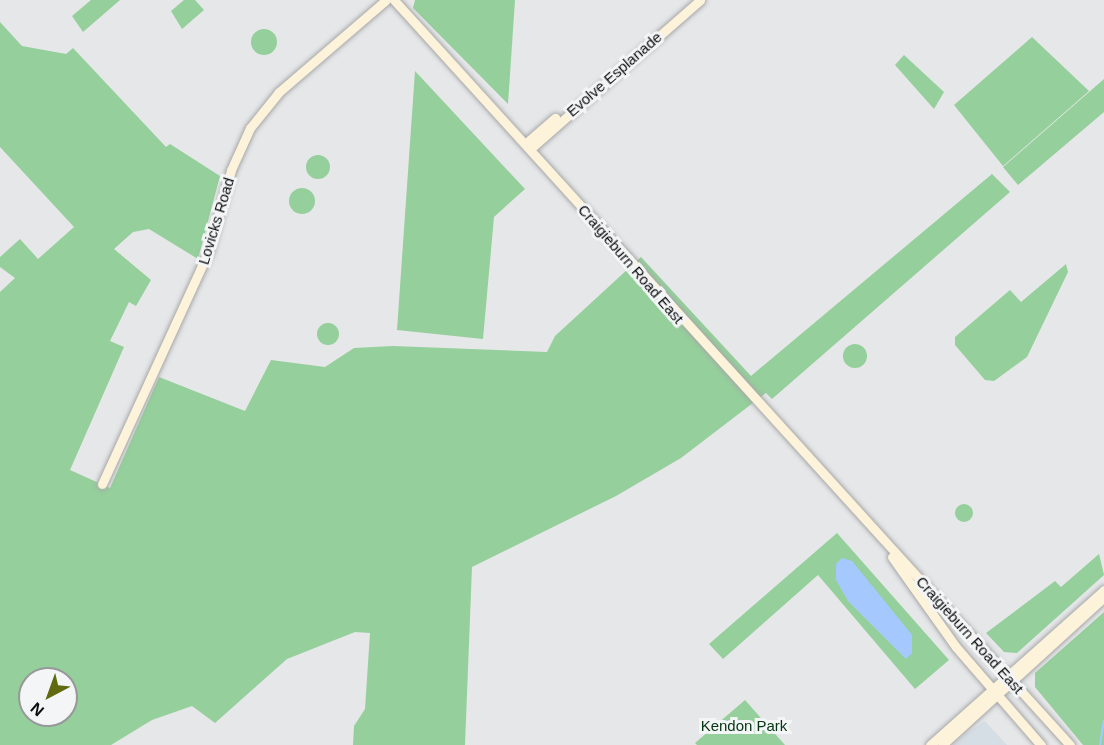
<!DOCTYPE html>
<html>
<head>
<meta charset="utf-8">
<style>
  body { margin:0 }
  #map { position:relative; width:1104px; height:745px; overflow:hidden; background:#e6e7e9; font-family:Arial,sans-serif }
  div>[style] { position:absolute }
  .built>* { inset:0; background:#d6dee5 }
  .green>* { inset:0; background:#95cf9b }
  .round { border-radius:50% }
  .water>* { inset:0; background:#a5c9ff }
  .stream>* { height:1.5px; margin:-0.75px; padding:0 0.75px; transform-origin:0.75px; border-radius:0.75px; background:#a5c9ff }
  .roads { filter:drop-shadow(0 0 2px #a6a8a9) drop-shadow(0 0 2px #a6a8a9) }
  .secondary>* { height:9px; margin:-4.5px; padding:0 4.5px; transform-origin:4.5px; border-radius:4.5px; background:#fdf2da }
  span { translate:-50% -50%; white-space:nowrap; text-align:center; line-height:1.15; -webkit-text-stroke:6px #f3f5f6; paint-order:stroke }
  .street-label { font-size:15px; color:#0c0d0d }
  .park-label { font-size:15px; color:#043611 }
  .north { position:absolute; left:18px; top:667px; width:60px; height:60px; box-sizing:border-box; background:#f3f5f6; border:2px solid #979899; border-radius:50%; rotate:221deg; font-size:16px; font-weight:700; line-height:24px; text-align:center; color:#0c0d0d }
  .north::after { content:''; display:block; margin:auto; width:21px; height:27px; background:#626a0f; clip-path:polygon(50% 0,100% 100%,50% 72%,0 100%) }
</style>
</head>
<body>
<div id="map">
  <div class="built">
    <div style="clip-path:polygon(985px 721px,1007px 745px,953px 745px,965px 734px)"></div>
  </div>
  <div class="green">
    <div style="clip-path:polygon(91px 0,120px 0,83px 32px,72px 16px)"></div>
    <div style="clip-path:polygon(184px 0,195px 0,204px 10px,182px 29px,171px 11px)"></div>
    <div style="clip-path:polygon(415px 0,515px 0,508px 104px,413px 8px)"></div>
    <div style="clip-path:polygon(evenodd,0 22px,22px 46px,66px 54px,73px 48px,166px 147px,170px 144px,220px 176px,198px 259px,149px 229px,133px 232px,114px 249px,151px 280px,136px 306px,129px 302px,110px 341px,124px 347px,70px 470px,110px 488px,159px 377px,245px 411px,271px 360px,325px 367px,354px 348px,393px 346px,547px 352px,555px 336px,641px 257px,751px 376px,992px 174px,1010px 192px,772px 399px,766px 393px,681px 458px,616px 496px,472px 567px,465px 745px,353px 745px,354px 726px,365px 709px,370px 633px,355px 632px,287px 659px,215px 723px,192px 706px,152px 720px,111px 745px,0 745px,0 292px,15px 278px,0 267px,0 257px,20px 239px,38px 259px,74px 227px,0 147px,0 22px,30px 679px,66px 679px,66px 715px,30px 715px,30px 679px)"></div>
    <div class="round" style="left:251px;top:29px;width:26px;height:26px"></div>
    <div style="clip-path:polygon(1032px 37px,1089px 91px,1003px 166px,954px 105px)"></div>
    <div style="clip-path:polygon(904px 55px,944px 92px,934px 109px,895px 65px)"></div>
    <div style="clip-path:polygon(415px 71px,525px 189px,494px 217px,483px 339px,397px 330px)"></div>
    <div style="clip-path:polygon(1104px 79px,1104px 112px,1018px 185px,1003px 167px)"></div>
    <div class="round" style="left:306px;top:155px;width:24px;height:24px"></div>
    <div class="round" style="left:289px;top:188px;width:26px;height:26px"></div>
    <div style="clip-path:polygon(1066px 264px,1068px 272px,1027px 357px,994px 381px,985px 380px,955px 345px,955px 337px,1010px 290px,1021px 302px)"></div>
    <div class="round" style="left:317px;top:323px;width:22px;height:22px"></div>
    <div class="round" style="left:843px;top:344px;width:24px;height:24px"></div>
    <div class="round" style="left:955px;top:504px;width:18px;height:18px"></div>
    <div style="clip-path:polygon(837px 533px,949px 660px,915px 689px,818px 575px,723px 659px,709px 644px)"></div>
    <div style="clip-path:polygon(1099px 554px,1104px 575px,1017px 653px,1004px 652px,986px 633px,1055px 581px,1061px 587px)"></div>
    <div style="clip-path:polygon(1104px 612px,1104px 745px,1083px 745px,1035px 687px,1035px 673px)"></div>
    <div style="clip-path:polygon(745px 700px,785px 745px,697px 745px,695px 743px)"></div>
  </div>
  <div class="water">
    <div style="clip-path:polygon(842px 558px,852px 561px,912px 635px,912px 653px,906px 659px,848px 601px,836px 580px,836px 564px)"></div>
  </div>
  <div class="stream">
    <div style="left:1100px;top:745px;width:24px;rotate:-81deg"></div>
  </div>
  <div class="roads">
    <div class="secondary">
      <div style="left:394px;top:0;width:1006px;rotate:47.78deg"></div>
      <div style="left:525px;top:144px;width:40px;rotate:-41deg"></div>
      <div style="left:530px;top:149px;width:226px;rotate:-41.2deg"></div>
      <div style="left:102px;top:484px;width:254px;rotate:-65.4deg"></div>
      <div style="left:208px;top:253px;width:86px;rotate:-74.5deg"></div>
      <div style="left:231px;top:170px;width:46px;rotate:-65.7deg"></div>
      <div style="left:250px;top:128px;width:46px;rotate:-51.1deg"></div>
      <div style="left:279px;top:92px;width:141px;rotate:-40.7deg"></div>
      <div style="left:892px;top:557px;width:110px;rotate:54.6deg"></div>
      <div style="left:956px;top:647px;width:130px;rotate:49.1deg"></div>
      <div style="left:930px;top:745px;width:233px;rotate:-41.7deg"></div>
      <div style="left:942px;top:745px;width:219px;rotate:-42.4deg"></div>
    </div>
  </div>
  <div class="street-label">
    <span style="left:614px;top:74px;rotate:-41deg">Evolve Esplanade</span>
    <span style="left:216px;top:221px;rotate:-73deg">Lovicks Road</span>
    <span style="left:631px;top:264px;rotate:49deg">Craigieburn Road East</span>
    <span style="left:970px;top:635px;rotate:48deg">Craigieburn Road East</span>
  </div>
  <div class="park-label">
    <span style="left:744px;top:726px">Kendon Park</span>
  </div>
  <div class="north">N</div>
</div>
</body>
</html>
